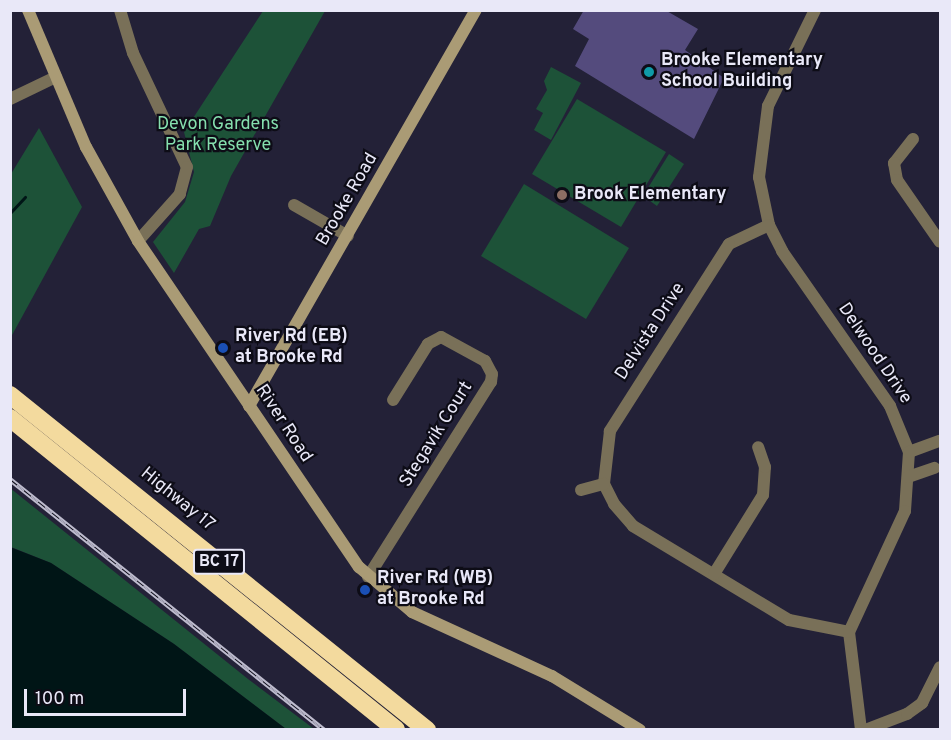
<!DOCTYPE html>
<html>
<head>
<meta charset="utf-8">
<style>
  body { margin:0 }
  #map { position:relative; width:951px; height:740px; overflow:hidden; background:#232137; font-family:Overpass,sans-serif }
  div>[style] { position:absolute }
  .green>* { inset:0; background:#1d5238 }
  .water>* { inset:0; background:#001516 }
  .stream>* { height:3px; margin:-1.5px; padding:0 1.5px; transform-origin:1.5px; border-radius:1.5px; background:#001516 }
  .building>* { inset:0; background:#544b7d }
  .street>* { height:12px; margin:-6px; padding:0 6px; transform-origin:6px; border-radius:6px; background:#797058 }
  .secondary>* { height:12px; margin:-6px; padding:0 6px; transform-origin:6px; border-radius:6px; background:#aa9b75 }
  .highway>* { height:18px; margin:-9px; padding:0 9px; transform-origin:9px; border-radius:9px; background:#f3da9e }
  .rail>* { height:5px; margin-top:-2.5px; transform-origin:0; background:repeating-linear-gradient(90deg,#0d0c16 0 9px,#bebcce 0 18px); box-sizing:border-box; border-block:2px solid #bebcce }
  .dots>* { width:16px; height:16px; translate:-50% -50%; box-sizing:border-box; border:3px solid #0d0c16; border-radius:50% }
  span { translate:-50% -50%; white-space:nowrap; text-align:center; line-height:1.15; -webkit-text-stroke:4.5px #0d0c16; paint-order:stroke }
  .shield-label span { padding:2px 4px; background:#0d0c16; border:2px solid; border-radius:4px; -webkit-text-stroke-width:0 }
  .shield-label { font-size:16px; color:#e9e8f8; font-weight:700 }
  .poi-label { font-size:18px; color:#e9e8f8; font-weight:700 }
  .left { translate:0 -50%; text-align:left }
  .park-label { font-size:18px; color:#85dfae }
  .street-label { font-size:18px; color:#e9e8f8 }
  .frame { position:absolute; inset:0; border:12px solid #e9e8f8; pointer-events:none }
  .scale { position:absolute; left:24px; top:689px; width:162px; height:27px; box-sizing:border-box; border:3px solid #e9e8f8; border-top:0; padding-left:8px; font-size:18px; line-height:21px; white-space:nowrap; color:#e9e8f8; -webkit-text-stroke:4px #0d0c16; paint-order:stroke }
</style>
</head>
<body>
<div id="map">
  <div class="green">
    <div style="clip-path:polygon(263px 11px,325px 11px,231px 176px,210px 226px,199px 229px,174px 273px,153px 242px,185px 202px,194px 172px,184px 132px)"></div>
    <div style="clip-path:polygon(551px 67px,581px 83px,551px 140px,534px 130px,543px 113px,536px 109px,547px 90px,544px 81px)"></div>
    <div style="clip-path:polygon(577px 99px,666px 152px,621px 227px,532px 174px)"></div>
    <div style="clip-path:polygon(39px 128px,82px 207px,11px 337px,11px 174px)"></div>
    <div style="clip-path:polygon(669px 154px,684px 164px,657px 206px,643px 196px)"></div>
    <div style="clip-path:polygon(524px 184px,629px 248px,586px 319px,481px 256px)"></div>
    <div style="clip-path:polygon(10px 488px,248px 679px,314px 729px,286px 729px,174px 644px,51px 563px,11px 547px)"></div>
  </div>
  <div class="water">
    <div style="clip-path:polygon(10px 547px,51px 563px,174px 644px,286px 729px,11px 729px)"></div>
  </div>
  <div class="stream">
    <div style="left:10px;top:213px;width:22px;rotate:-47deg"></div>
  </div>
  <div class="building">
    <div style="clip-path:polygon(584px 10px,665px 10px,698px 29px,685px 50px,724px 78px,694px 139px,575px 66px,589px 39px,573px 29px)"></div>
  </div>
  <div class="street">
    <div style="left:120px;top:10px;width:45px;rotate:73.2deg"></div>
    <div style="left:133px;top:53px;width:126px;rotate:64.7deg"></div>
    <div style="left:187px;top:167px;width:28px;rotate:105deg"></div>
    <div style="left:180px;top:194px;width:63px;rotate:131.8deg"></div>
    <div style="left:815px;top:10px;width:107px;rotate:116.1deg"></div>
    <div style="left:768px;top:106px;width:72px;rotate:97.2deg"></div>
    <div style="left:759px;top:177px;width:49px;rotate:78.2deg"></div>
    <div style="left:769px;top:225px;width:29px;rotate:63deg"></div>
    <div style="left:782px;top:251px;width:189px;rotate:55.1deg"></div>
    <div style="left:890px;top:406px;width:50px;rotate:67.6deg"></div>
    <div style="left:909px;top:452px;width:59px;rotate:93.9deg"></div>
    <div style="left:905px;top:511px;width:133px;rotate:114.8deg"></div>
    <div style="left:849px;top:632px;width:99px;rotate:83deg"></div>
    <div style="left:10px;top:99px;width:51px;rotate:-25.6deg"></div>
    <div style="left:913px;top:139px;width:31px;rotate:128deg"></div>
    <div style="left:894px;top:163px;width:17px;rotate:80deg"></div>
    <div style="left:897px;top:180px;width:75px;rotate:55.3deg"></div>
    <div style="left:294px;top:205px;width:62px;rotate:29.9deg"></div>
    <div style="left:769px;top:225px;width:44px;rotate:154.6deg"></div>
    <div style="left:729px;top:244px;width:222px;rotate:122.5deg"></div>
    <div style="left:610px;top:431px;width:53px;rotate:96.5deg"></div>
    <div style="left:604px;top:484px;width:22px;rotate:63deg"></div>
    <div style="left:614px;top:504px;width:29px;rotate:49deg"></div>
    <div style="left:633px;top:526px;width:182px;rotate:31.1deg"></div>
    <div style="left:789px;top:620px;width:61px;rotate:11.3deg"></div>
    <div style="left:909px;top:452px;width:33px;rotate:-20deg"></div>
    <div style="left:908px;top:477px;width:28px;rotate:-19deg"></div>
    <div style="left:581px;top:490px;width:24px;rotate:-15deg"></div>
    <div style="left:714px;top:574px;width:93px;rotate:-58.2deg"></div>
    <div style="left:763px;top:495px;width:28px;rotate:-86deg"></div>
    <div style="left:765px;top:467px;width:21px;rotate:-109deg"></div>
    <div style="left:368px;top:577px;width:231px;rotate:-57.8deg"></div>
    <div style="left:491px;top:382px;width:8px;rotate:-83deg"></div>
    <div style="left:492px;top:374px;width:15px;rotate:-118deg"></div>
    <div style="left:485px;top:361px;width:50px;rotate:-151.4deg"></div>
    <div style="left:441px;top:337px;width:15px;rotate:152deg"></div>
    <div style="left:428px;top:344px;width:66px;rotate:122deg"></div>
    <div style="left:865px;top:730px;width:45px;rotate:-20.9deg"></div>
    <div style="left:907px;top:714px;width:19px;rotate:-36deg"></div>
    <div style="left:922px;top:703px;width:40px;rotate:-63.4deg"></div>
  </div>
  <div class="secondary">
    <div style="left:28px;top:10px;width:149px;rotate:67.1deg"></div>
    <div style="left:86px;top:147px;width:107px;rotate:61deg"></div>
    <div style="left:138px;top:241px;width:394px;rotate:55.9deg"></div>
    <div style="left:359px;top:567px;width:70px;rotate:40.3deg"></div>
    <div style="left:412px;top:612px;width:154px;rotate:24.6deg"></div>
    <div style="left:552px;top:676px;width:103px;rotate:31.5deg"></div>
    <div style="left:249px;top:406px;width:456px;rotate:-60.2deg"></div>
  </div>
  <div class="highway">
    <div style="left:10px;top:395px;width:535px;rotate:38.78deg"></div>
    <div style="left:10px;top:418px;width:496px;rotate:38.9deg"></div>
  </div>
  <div class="rail">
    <div style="left:10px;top:479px;width:402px;rotate:38.6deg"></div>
  </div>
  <div class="dots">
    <div style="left:649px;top:72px;background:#0f9aa8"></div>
    <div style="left:562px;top:195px;background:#8d6e63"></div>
    <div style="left:223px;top:348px;background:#1a4fb4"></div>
    <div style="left:365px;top:590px;background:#1a4fb4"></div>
  </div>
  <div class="shield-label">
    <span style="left:219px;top:562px">BC 17</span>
  </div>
  <div class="poi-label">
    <span class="left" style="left:661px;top:72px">Brooke Elementary<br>School Building</span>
    <span class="left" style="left:574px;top:195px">Brook Elementary</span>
    <span class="left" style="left:235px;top:348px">River Rd (EB)<br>at Brooke Rd</span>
    <span class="left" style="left:377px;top:590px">River Rd (WB)<br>at Brooke Rd</span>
  </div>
  <div class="park-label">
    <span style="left:218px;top:136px">Devon Gardens<br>Park Reserve</span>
  </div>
  <div class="street-label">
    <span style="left:348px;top:200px;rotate:-60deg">Brooke Road</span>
    <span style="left:651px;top:332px;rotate:-57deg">Delvista Drive</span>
    <span style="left:874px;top:354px;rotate:56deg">Delwood Drive</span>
    <span style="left:283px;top:424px;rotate:57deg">River Road</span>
    <span style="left:437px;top:435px;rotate:-58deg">Stegavik Court</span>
    <span style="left:177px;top:500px;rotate:39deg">Highway 17</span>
  </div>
  <div class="frame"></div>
  <div class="scale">100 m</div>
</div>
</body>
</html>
